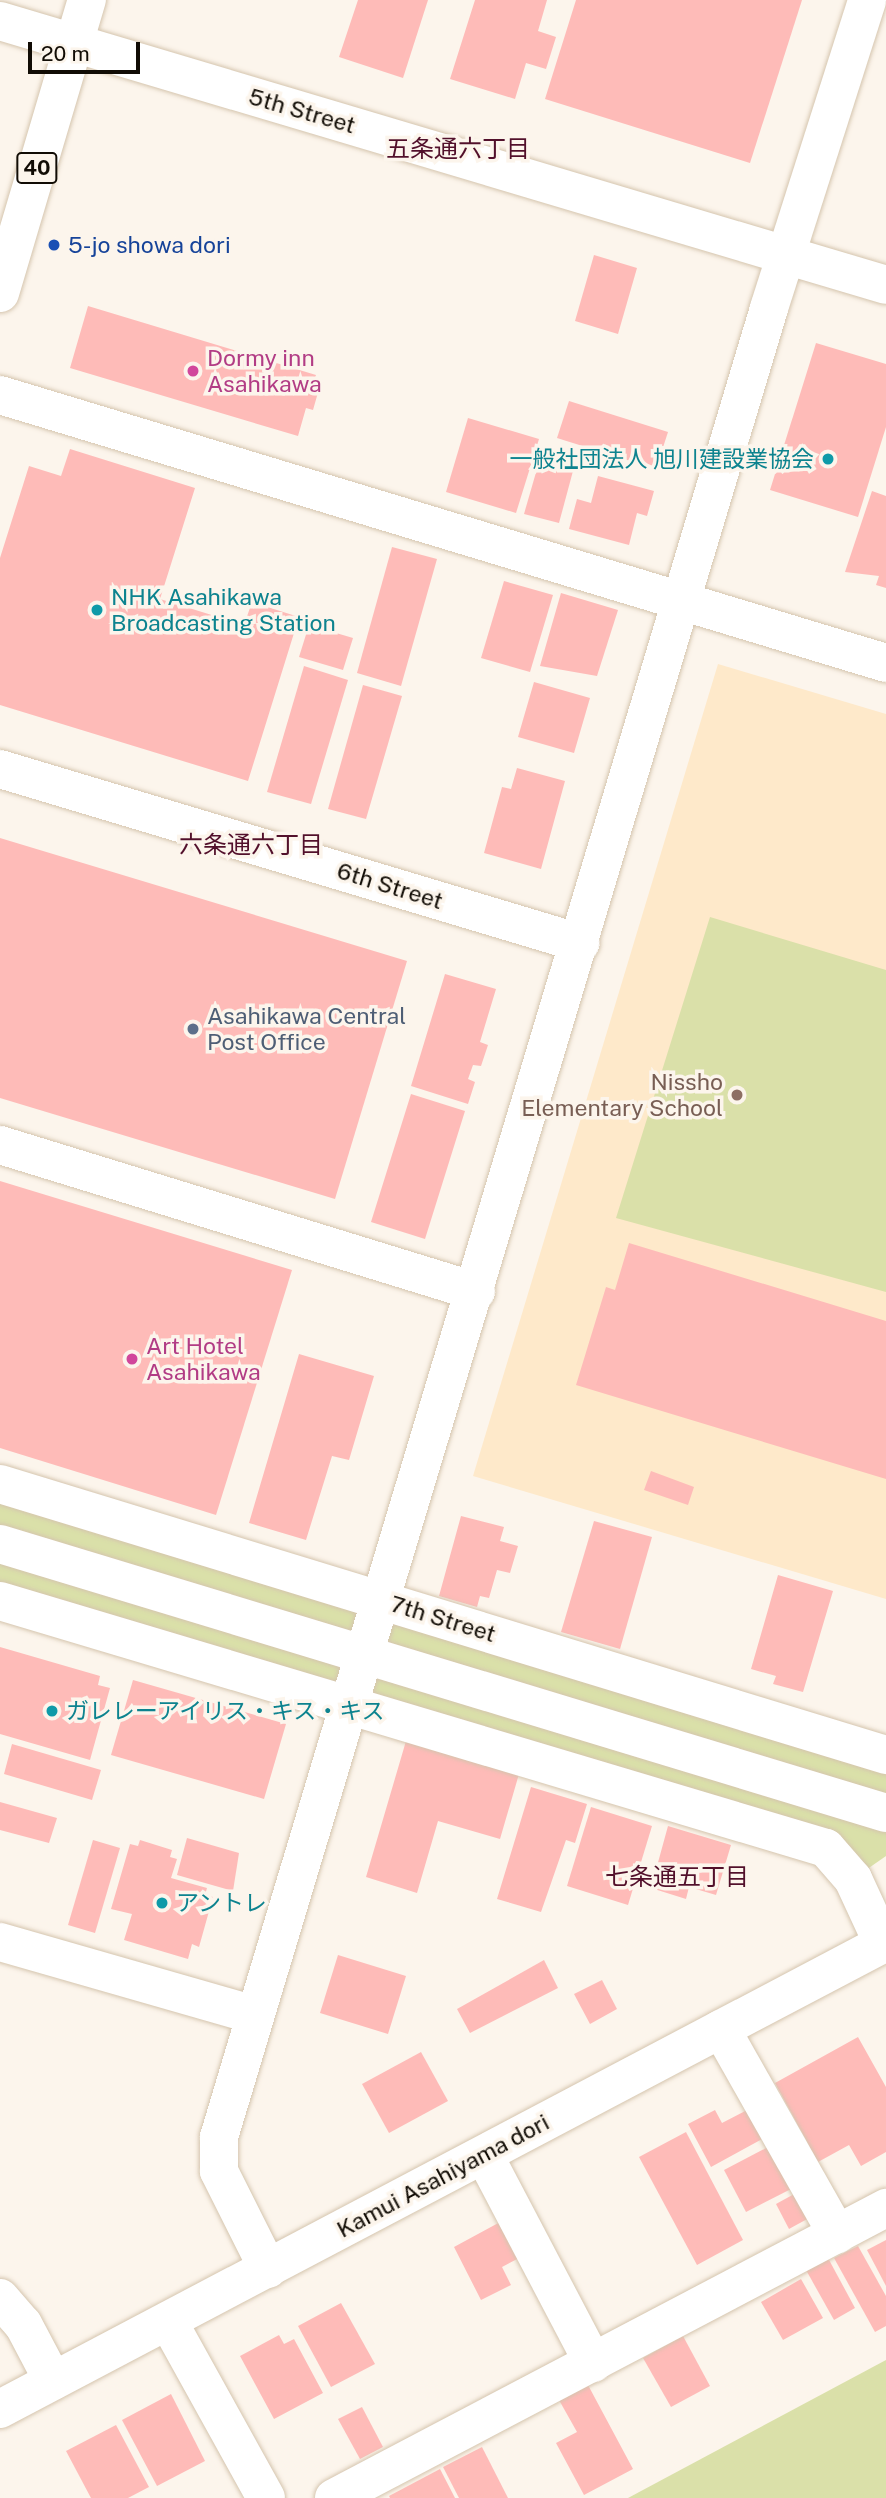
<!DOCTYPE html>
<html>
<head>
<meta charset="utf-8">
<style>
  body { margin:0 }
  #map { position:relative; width:886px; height:2498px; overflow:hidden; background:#fcf5ec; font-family:"Public Sans","Noto Sans JP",sans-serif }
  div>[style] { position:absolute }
  .built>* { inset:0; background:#fee9ca }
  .green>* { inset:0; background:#dae0a9 }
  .building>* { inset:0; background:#febbb8 }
  .roads { filter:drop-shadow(0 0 2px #d5c5ae) drop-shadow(0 0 2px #d5c5ae) }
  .minor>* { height:38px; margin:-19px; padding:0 19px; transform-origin:19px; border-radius:19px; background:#fff }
  .highway>* { height:38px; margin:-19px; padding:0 19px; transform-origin:19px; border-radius:19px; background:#fff }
  .dots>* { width:19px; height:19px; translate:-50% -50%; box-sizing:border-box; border:4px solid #fcf5ec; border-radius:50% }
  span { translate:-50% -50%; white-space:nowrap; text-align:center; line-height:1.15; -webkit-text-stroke:7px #fcf5ec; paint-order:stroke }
  .shield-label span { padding:2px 5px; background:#fcf5ec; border:2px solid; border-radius:5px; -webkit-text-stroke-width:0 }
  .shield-label { font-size:21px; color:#110c05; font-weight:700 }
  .street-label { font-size:23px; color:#110c05 }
  .transit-label { font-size:23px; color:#164399 }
  .left { translate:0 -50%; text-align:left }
  .hotel-label { font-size:23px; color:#b23c85 }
  .culture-label { font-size:23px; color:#0d838f }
  .right { translate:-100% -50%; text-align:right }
  .service-label { font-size:23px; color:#4e5e75 }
  .education-label { font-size:23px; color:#785e54 }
  .neighbourhood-label { font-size:24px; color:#52102b }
  .scale { position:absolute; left:28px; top:42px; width:112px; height:32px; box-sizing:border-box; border:4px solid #110c05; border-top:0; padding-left:9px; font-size:21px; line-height:24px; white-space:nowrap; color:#110c05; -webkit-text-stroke:5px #fcf5ec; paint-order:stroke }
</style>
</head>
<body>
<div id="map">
  <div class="built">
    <div style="clip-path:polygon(718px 664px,886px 714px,886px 1599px,473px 1476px)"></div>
  </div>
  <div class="green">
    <div style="clip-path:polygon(710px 917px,886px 970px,886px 1292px,616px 1218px)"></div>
    <div style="clip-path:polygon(0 1484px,886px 1755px,886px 1856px,853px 1879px,826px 1848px,0 1604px)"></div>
    <div style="clip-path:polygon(886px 2360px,886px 2498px,628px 2498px)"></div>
  </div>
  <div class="building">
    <div style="clip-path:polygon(358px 0,428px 0,403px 78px,339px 57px)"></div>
    <div style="clip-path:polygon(475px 0,547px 0,538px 31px,556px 37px,546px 69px,526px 63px,515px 99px,450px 79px)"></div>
    <div style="clip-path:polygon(576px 0,802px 0,750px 163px,545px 99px)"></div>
    <div style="clip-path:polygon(594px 255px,637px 268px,618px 334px,575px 321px)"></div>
    <div style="clip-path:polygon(88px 306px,316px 375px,312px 387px,319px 389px,313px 410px,306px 408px,298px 436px,70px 368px)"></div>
    <div style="clip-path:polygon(816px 343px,886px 364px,886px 427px,858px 517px,770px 490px)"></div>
    <div style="clip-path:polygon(569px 401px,668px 432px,656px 469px,557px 438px)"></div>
    <div style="clip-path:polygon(468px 418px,539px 439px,516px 513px,446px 492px)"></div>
    <div style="clip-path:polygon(70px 449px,195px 488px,160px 599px,244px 625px,252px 602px,299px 617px,248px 781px,0 705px,0 558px,29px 466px,61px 476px)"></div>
    <div style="clip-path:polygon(539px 462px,573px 471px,559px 523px,524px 514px)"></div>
    <div style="clip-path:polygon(598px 476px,654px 491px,647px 516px,637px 513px,629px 545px,569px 529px,577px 499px,591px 503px)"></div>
    <div style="clip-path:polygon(872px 491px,886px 496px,886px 588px,876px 585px,879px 576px,845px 572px)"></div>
    <div style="clip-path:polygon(392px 547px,437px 559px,401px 686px,357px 673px)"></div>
    <div style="clip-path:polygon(504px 581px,553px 595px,530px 672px,481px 658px)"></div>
    <div style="clip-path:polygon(561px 593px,618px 610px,597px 676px,540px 666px)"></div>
    <div style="clip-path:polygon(309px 625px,353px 638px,343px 670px,299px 657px)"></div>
    <div style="clip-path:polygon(304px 666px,348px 680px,311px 804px,267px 792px)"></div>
    <div style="clip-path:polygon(534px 682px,590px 698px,574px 753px,518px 737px)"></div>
    <div style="clip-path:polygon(363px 685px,402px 696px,366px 819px,328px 809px)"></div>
    <div style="clip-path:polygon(517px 768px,565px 781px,541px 869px,484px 853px,502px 787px,511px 789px)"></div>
    <div style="clip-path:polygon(0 838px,407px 961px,335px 1199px,0 1098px)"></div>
    <div style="clip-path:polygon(445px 974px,496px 989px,480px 1042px,488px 1045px,481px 1066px,473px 1065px,468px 1079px,475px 1082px,468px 1104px,411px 1086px)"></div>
    <div style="clip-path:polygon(411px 1094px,465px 1111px,425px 1239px,371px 1222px)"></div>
    <div style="clip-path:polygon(0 1181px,292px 1270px,216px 1515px,0 1448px)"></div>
    <div style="clip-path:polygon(629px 1243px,886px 1321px,886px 1479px,576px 1385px,606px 1287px,615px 1290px)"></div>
    <div style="clip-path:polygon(299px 1354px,374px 1376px,349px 1460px,332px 1456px,306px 1540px,249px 1523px)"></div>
    <div style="clip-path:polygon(651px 1471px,694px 1487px,688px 1505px,644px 1490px)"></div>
    <div style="clip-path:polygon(461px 1516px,504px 1527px,500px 1541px,518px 1546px,510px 1573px,497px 1570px,489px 1598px,480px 1596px,477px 1607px,439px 1596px)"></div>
    <div style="clip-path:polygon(594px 1521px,652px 1537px,620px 1649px,561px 1632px)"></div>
    <div style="clip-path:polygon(778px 1575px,833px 1591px,803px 1692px,773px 1684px,776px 1676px,751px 1669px)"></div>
    <div style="clip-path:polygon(0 1647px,100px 1676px,98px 1685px,110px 1688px,90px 1760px,0 1734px)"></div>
    <div style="clip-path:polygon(133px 1680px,286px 1724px,264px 1799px,111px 1755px)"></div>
    <div style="clip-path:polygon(406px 1741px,519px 1774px,500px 1839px,438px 1821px,417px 1893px,366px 1877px)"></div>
    <div style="clip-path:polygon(12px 1744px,101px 1770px,92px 1800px,4px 1774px)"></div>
    <div style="clip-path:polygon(531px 1787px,587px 1804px,575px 1843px,566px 1840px,541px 1912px,497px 1899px)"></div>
    <div style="clip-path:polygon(0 1802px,57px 1818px,49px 1843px,0 1830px)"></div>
    <div style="clip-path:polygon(591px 1807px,652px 1826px,628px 1905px,567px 1886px)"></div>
    <div style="clip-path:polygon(668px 1826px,731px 1845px,716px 1895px,689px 1887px,686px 1899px,651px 1888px)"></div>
    <div style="clip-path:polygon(187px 1838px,239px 1853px,233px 1891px,177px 1875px)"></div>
    <div style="clip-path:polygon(93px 1840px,120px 1848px,95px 1933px,68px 1925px)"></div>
    <div style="clip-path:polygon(140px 1840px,172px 1850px,170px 1857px,177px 1859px,171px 1878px,207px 1888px,205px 1895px,213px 1897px,199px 1947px,192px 1944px,188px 1959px,124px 1940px,132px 1914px,111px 1909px,130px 1844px,138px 1846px)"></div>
    <div style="clip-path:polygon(338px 1955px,406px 1976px,388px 2034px,320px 2013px)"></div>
    <div style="clip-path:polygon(544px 1960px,558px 1988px,470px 2033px,457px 2009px)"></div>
    <div style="clip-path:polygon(602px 1980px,617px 2009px,590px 2024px,574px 1994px)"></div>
    <div style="clip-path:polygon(858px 2037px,886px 2087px,886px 2152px,861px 2166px,849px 2145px,818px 2162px,775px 2083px)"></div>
    <div style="clip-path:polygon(421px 2052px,448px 2101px,389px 2133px,362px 2084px)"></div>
    <div style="clip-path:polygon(751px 2108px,766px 2137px,711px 2167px,688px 2124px,715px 2110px,722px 2123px)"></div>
    <div style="clip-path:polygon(686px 2132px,743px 2240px,697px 2265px,639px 2157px)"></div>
    <div style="clip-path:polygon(768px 2147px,791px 2189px,746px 2212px,724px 2170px)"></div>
    <div style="clip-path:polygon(796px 2193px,809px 2218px,789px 2229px,776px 2204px)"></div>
    <div style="clip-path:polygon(502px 2221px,521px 2257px,502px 2267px,511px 2285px,481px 2300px,454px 2247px)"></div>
    <div style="clip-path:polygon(886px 2240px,886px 2286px,867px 2250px)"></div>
    <div style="clip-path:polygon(858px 2246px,886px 2296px,886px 2326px,875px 2332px,834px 2258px)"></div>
    <div style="clip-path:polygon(828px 2258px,855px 2308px,834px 2320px,806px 2270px)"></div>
    <div style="clip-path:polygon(801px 2279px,823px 2318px,783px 2340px,761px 2302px)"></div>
    <div style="clip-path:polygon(341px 2303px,375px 2364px,331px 2387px,298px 2326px)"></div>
    <div style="clip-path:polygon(279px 2335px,284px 2344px,294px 2339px,323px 2393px,274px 2419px,240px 2356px)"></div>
    <div style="clip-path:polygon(683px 2336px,710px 2386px,671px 2407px,643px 2358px)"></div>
    <div style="clip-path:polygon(588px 2385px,633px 2469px,584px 2495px,556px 2443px,577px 2432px,559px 2400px)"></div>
    <div style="clip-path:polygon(171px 2394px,205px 2461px,157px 2486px,122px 2420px)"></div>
    <div style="clip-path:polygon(362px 2407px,383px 2447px,360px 2459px,338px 2419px)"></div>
    <div style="clip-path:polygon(116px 2425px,149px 2487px,128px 2498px,91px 2498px,66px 2451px)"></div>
    <div style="clip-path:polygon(482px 2447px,508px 2498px,459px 2498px,443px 2467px)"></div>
    <div style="clip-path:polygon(440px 2469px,455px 2498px,390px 2498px,389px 2496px)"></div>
  </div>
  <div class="roads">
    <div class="minor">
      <div style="left:0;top:21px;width:924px;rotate:16.59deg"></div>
      <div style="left:0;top:395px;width:926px;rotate:16.83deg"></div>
      <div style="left:0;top:769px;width:606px;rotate:16.7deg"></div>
      <div style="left:0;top:1145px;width:498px;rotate:17.1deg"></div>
      <div style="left:0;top:1484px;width:927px;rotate:17.01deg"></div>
      <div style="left:0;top:1544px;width:926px;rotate:16.89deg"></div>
      <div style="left:0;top:1601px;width:862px;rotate:16.65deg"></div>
      <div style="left:826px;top:1848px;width:41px;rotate:48.9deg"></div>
      <div style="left:853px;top:1879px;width:72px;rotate:65.2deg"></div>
      <div style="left:0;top:1942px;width:265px;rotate:16deg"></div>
      <div style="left:721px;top:2029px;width:236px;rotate:60.5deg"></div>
      <div style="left:484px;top:2155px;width:235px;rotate:62.3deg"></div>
      <div style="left:268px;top:2269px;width:110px;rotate:-116.6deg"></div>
      <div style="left:219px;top:2171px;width:34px;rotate:-90deg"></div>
      <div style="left:219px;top:2137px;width:1910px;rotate:-73.26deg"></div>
      <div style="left:769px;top:308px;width:323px;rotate:-72.3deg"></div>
      <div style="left:0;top:2298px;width:35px;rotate:49deg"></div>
      <div style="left:23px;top:2324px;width:64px;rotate:62.2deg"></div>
      <div style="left:168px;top:2321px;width:202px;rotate:61deg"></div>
      <div style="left:0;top:2409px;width:1002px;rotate:-27.79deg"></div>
      <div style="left:334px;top:2498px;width:624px;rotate:-27.72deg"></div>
    </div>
    <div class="highway">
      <div style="left:0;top:293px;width:306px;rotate:-73.5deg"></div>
    </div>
  </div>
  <div class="dots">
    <div style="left:54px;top:245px;background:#1a4fb4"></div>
    <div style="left:193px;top:371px;background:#d1479c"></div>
    <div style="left:828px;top:459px;background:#0f9aa8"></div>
    <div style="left:97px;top:610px;background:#0f9aa8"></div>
    <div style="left:193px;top:1029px;background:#5c6f8a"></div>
    <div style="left:737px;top:1095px;background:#8d6e63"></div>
    <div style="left:132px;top:1359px;background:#d1479c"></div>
    <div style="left:52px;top:1711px;background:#0f9aa8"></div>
    <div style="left:162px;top:1903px;background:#0f9aa8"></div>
  </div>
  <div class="shield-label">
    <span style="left:37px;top:168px">40</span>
  </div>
  <div class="street-label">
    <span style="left:302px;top:111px;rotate:16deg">5th Street</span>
    <span style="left:390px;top:886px;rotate:17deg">6th Street</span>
    <span style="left:443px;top:1619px;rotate:17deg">7th Street</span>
    <span style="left:443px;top:2176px;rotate:-28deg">Kamui Asahiyama dori</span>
  </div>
  <div class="transit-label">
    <span class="left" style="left:68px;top:245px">5-jo showa dori</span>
  </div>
  <div class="hotel-label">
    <span class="left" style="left:207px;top:371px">Dormy inn<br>Asahikawa</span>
    <span class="left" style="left:146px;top:1359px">Art Hotel<br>Asahikawa</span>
  </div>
  <div class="culture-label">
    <span class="right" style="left:814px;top:459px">一般社団法人 旭川建設業協会</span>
    <span class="left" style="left:111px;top:610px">NHK Asahikawa<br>Broadcasting Station</span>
    <span class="left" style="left:66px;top:1711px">ガレレーアイリス・キス・キス</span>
    <span class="left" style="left:176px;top:1903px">アントレ</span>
  </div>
  <div class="service-label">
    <span class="left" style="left:207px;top:1029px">Asahikawa Central<br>Post Office</span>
  </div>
  <div class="education-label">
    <span class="right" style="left:723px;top:1095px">Nissho<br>Elementary School</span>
  </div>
  <div class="neighbourhood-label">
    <span style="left:458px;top:149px">五条通六丁目</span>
    <span style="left:251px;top:845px">六条通六丁目</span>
    <span style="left:677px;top:1877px">七条通五丁目</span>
  </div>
  <div class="scale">20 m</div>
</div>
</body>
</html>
